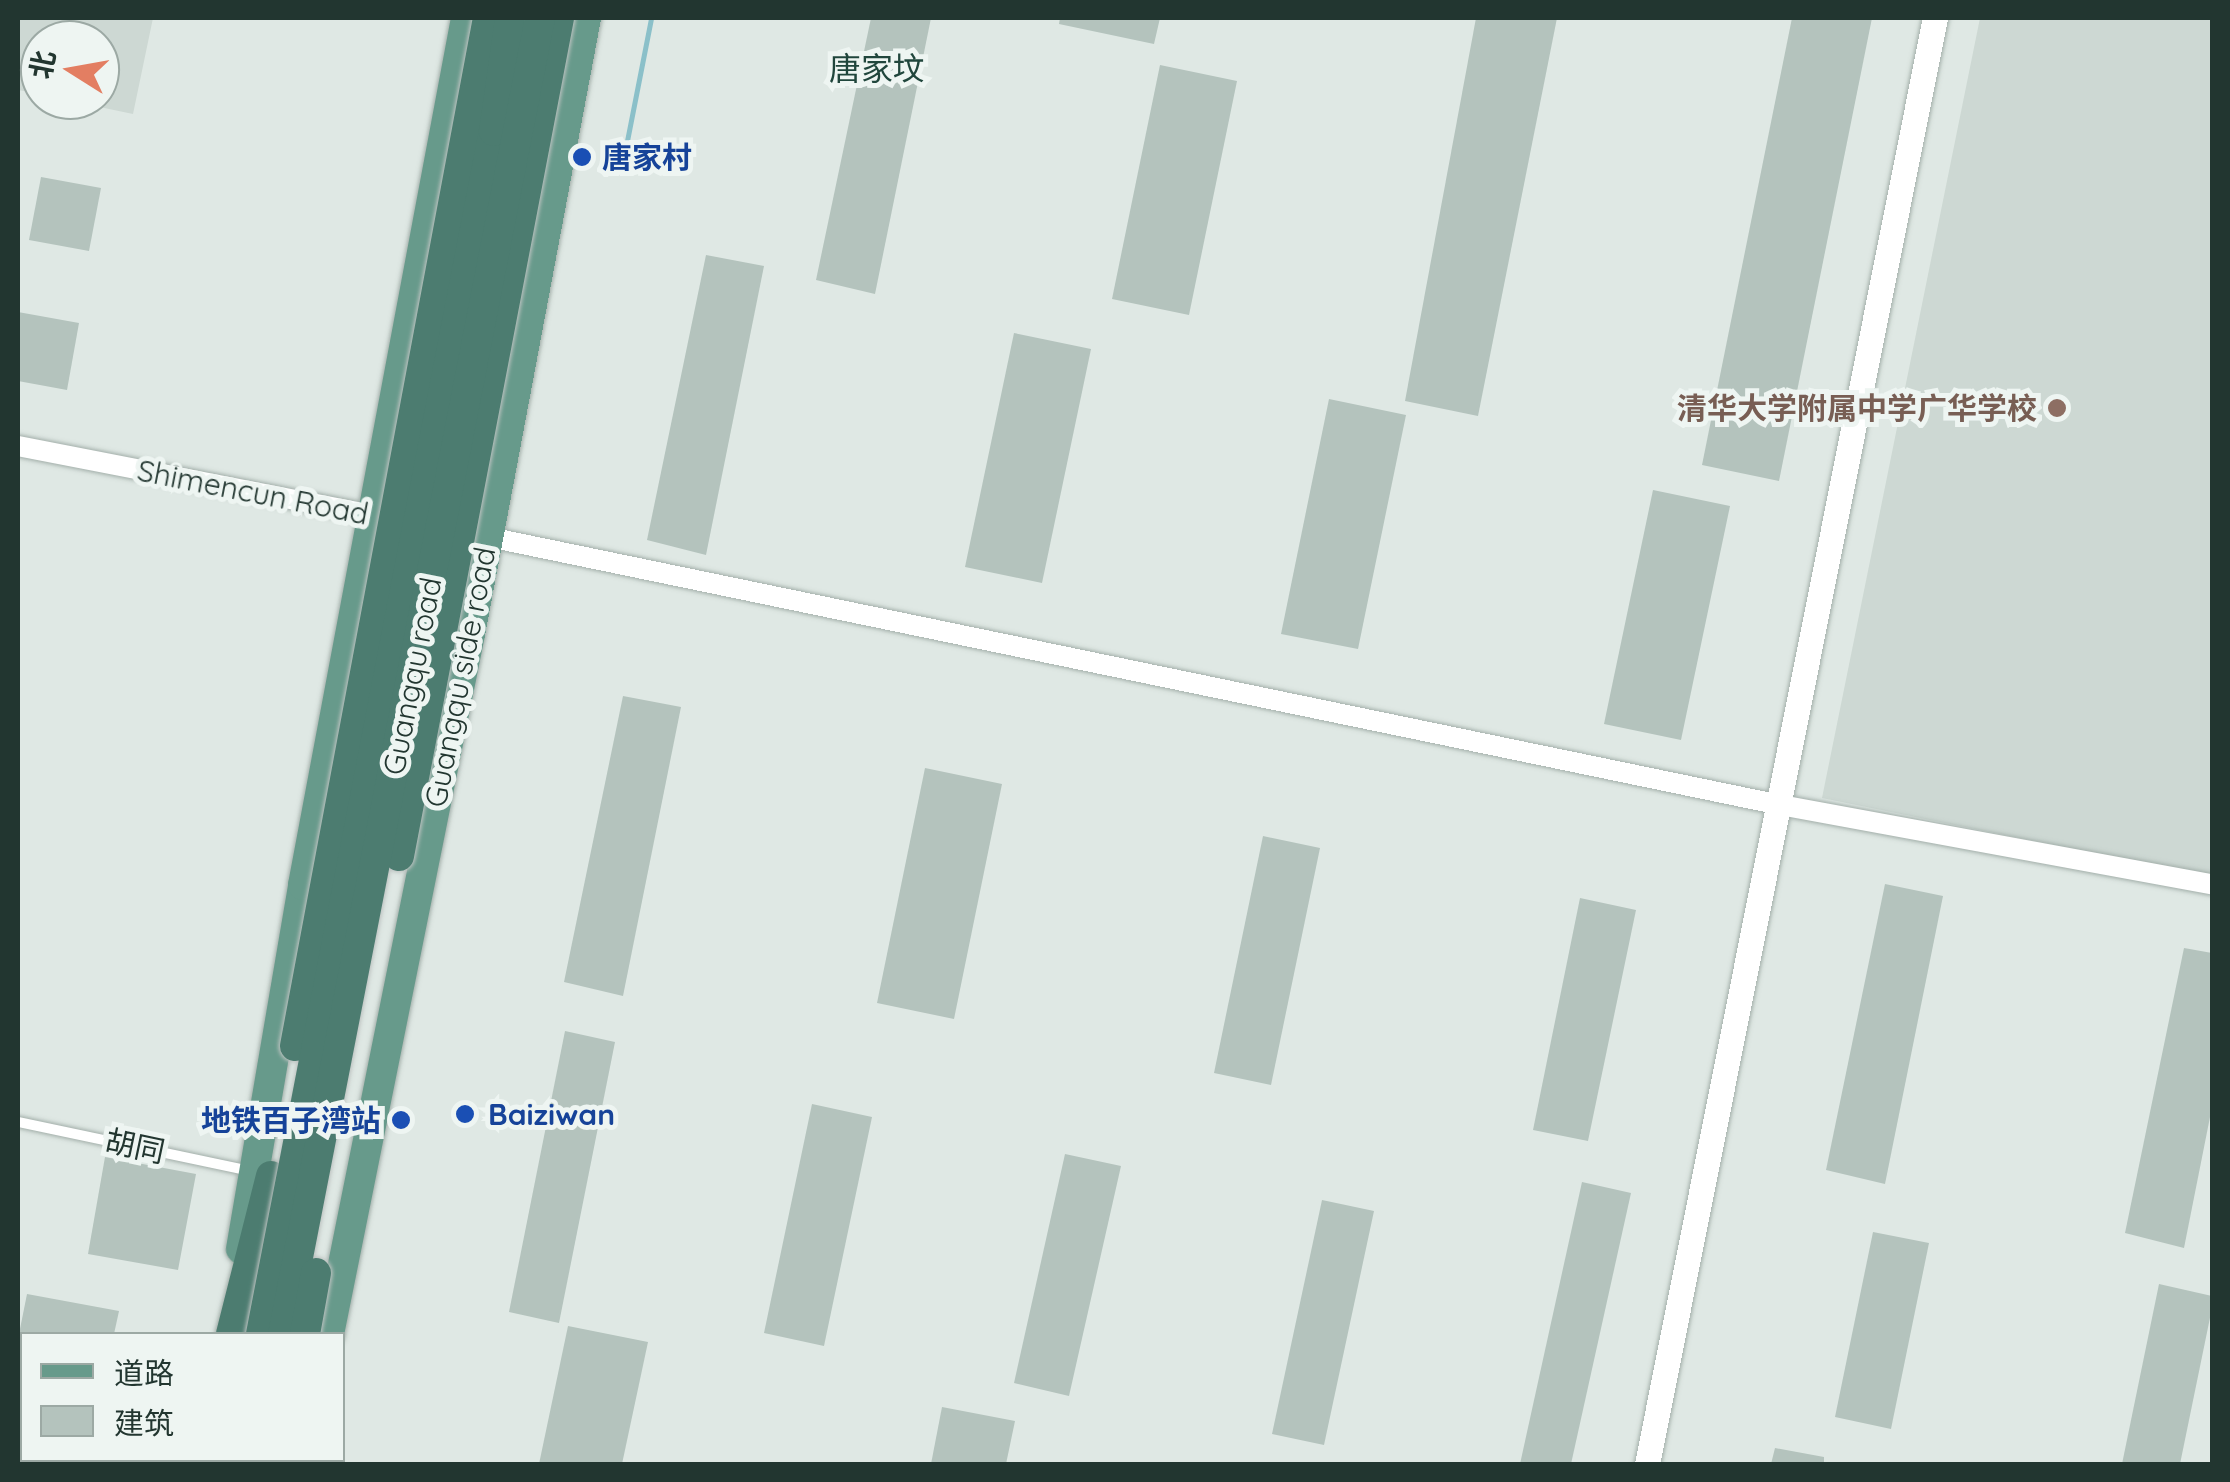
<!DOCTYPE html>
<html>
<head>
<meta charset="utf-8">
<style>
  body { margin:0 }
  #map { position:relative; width:2230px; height:1482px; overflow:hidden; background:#dfe8e4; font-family:Quicksand,"Noto Sans SC",sans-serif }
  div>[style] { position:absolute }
  .built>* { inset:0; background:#cdd8d3 }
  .stream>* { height:5px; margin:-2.5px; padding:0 2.5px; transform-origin:2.5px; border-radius:2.5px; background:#8bc0c9 }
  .building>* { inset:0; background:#b4c3bd }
  .roads { filter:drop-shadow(0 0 2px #a3afaa) drop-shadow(0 0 2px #a3afaa) }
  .service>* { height:10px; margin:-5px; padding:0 5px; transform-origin:5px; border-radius:5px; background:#fff }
  .minor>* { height:20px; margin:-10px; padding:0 10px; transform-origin:10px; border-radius:10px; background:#fff }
  .tertiary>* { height:25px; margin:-12.5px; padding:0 12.5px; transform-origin:12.5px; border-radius:12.5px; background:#fff }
  .primary>* { height:30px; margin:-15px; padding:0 15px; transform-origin:15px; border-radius:15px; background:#679a8b }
  .trunk>* { height:30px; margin:-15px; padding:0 15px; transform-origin:15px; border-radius:15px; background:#4c7c70 }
  .bridges { filter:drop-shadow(0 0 2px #bdc3c1) drop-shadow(0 0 2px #bdc3c1) }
  .trunk-bridge>* { height:30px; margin:-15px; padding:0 15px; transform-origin:15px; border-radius:15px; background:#4c7c70 }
  .dots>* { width:28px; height:28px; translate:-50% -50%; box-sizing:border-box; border:5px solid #eef5f2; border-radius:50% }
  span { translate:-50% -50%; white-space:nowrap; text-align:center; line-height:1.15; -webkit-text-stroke:10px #eef5f2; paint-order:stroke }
  .transit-label { font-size:30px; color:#164399; font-weight:700 }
  .left { translate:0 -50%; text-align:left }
  .right { translate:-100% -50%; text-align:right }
  .education-label { font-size:30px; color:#785e54; font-weight:700 }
  .street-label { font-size:30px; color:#223630 }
  .neighbourhood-label { font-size:32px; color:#20463c }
  .frame { position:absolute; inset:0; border:20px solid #223630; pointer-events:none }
  .legend { position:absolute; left:20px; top:1332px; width:325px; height:130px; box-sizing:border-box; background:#eef5f2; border:2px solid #9ca9a4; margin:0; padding:12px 18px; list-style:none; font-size:30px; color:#223630 }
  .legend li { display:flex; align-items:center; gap:20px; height:50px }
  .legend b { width:50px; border:2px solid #9ca9a4 }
  .north { position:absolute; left:20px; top:20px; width:100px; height:100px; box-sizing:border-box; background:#eef5f2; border:2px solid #9ca9a4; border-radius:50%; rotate:281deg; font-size:28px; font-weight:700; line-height:40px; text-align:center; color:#223630 }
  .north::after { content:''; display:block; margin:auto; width:35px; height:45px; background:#e37e62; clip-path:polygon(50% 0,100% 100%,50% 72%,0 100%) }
</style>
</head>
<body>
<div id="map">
  <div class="built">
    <div style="clip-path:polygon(18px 18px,153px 18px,133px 114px,66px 100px,100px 100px,100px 40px,40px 40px,40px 94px,18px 90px)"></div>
    <div style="clip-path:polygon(1980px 18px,2212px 18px,2212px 877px,1822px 798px)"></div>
  </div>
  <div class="stream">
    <div style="left:625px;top:151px;width:136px;rotate:-78.9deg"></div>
  </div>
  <div class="building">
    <div style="clip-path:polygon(871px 18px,931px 18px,875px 294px,816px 280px)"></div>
    <div style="clip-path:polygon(1060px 18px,1160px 18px,1154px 44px,1059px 24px)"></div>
    <div style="clip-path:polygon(1476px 18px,1557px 18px,1478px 416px,1405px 401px)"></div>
    <div style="clip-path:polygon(1792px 18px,1872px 18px,1779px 481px,1702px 465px)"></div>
    <div style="clip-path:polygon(1160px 65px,1237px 81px,1189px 315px,1112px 299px)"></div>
    <div style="clip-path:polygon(41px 177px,101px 188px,89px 251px,29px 240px)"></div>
    <div style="clip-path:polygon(706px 255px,764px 266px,706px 555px,647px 540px)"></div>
    <div style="clip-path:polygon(18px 312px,79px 323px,67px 390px,18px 381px)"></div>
    <div style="clip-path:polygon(1014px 333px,1091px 349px,1042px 583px,965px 567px)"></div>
    <div style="clip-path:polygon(1329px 399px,1406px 415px,1358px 649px,1281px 634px)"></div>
    <div style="clip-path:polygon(1653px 490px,1730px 506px,1681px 740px,1604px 724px)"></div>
    <div style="clip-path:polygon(623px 696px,681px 707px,623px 996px,564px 982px)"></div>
    <div style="clip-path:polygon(925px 768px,1002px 784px,954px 1019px,877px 1003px)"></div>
    <div style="clip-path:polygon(1263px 836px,1320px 848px,1271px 1085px,1214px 1073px)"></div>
    <div style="clip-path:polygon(1885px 884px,1943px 896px,1885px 1184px,1826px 1170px)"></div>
    <div style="clip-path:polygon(1580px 898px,1636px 910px,1588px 1141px,1533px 1130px)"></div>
    <div style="clip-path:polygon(2184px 948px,2212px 953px,2212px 1107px,2184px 1248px,2125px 1233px)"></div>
    <div style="clip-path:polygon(565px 1031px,615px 1042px,559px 1323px,509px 1312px)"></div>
    <div style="clip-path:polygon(812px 1104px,872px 1117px,824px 1346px,764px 1333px)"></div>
    <div style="clip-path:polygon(1065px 1154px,1121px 1166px,1069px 1396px,1014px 1383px)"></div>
    <div style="clip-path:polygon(105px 1157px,196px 1174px,178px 1270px,88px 1254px)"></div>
    <div style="clip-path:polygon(1582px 1182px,1631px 1193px,1571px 1464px,1520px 1464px)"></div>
    <div style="clip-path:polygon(1322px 1200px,1374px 1211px,1324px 1445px,1272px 1434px)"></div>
    <div style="clip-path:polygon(1873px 1232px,1929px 1243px,1891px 1429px,1835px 1417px)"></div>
    <div style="clip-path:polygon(2159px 1284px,2212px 1296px,2212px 1308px,2180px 1464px,2122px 1464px)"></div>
    <div style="clip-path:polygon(27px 1294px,119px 1311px,114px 1334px,19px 1334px)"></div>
    <div style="clip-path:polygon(568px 1326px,648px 1342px,622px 1464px,539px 1464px)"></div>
    <div style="clip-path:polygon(942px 1407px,1015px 1421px,1006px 1464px,931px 1464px)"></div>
    <div style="clip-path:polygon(1775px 1448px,1824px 1457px,1824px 1464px,1771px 1464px)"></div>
  </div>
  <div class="roads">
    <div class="service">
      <div style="left:18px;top:1122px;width:238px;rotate:11.9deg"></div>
    </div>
    <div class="minor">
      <div style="left:18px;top:446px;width:371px;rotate:11deg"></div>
      <div style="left:479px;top:535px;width:1329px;rotate:11.72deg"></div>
      <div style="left:1780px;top:805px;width:439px;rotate:10.4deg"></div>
    </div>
    <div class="tertiary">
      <div style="left:1647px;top:1464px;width:1474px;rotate:-78.74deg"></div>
    </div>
    <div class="primary">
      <div style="left:241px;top:1249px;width:369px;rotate:-80.3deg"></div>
      <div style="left:303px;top:885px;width:882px;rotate:-79.35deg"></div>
      <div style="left:329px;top:1334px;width:714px;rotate:-78.61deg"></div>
      <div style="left:470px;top:634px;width:627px;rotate:-79.34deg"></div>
      <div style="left:207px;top:1464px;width:4px;rotate:-76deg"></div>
    </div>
    <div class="trunk">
      <div style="left:231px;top:1334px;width:163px;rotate:-75.8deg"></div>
      <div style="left:235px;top:1464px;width:4px;rotate:-76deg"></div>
      <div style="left:257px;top:1464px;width:4px;rotate:-76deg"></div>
      <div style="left:289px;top:1464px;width:4px;rotate:-90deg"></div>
    </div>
  </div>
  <div class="bridges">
    <div class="trunk-bridge">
      <div style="left:399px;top:856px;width:853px;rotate:-79.19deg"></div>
      <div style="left:295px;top:1046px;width:1046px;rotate:-79.37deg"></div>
      <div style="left:261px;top:1334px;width:1225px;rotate:-79.04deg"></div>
      <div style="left:494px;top:131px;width:114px;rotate:-81.9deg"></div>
      <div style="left:283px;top:1334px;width:1341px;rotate:-78.95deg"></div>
      <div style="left:305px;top:1334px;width:62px;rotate:-79.8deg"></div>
    </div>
  </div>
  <div class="dots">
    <div style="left:582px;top:157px;background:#1a4fb4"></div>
    <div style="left:2057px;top:408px;background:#8d6e63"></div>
    <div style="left:465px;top:1114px;background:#1a4fb4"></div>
    <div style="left:401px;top:1120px;background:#1a4fb4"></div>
  </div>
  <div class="transit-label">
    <span class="left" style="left:602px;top:157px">唐家村</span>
    <span class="left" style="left:488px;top:1114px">Baiziwan</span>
    <span class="right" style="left:381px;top:1120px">地铁百子湾站</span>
  </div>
  <div class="education-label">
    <span class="right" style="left:2037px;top:408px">清华大学附属中学广华学校</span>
  </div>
  <div class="street-label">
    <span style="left:253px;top:492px;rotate:11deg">Shimencun Road</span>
    <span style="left:412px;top:676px;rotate:-79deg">Guangqu road</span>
    <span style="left:460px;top:677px;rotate:-79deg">Guangqu side road</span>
    <span style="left:135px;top:1146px;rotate:12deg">胡同</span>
  </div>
  <div class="neighbourhood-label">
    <span style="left:877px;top:68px">唐家坟</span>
  </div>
  <div class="frame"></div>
  <ul class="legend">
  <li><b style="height:12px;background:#679a8b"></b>道路</li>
  <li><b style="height:28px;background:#b4c3bd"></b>建筑</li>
  </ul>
  <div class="north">北</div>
</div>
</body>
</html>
